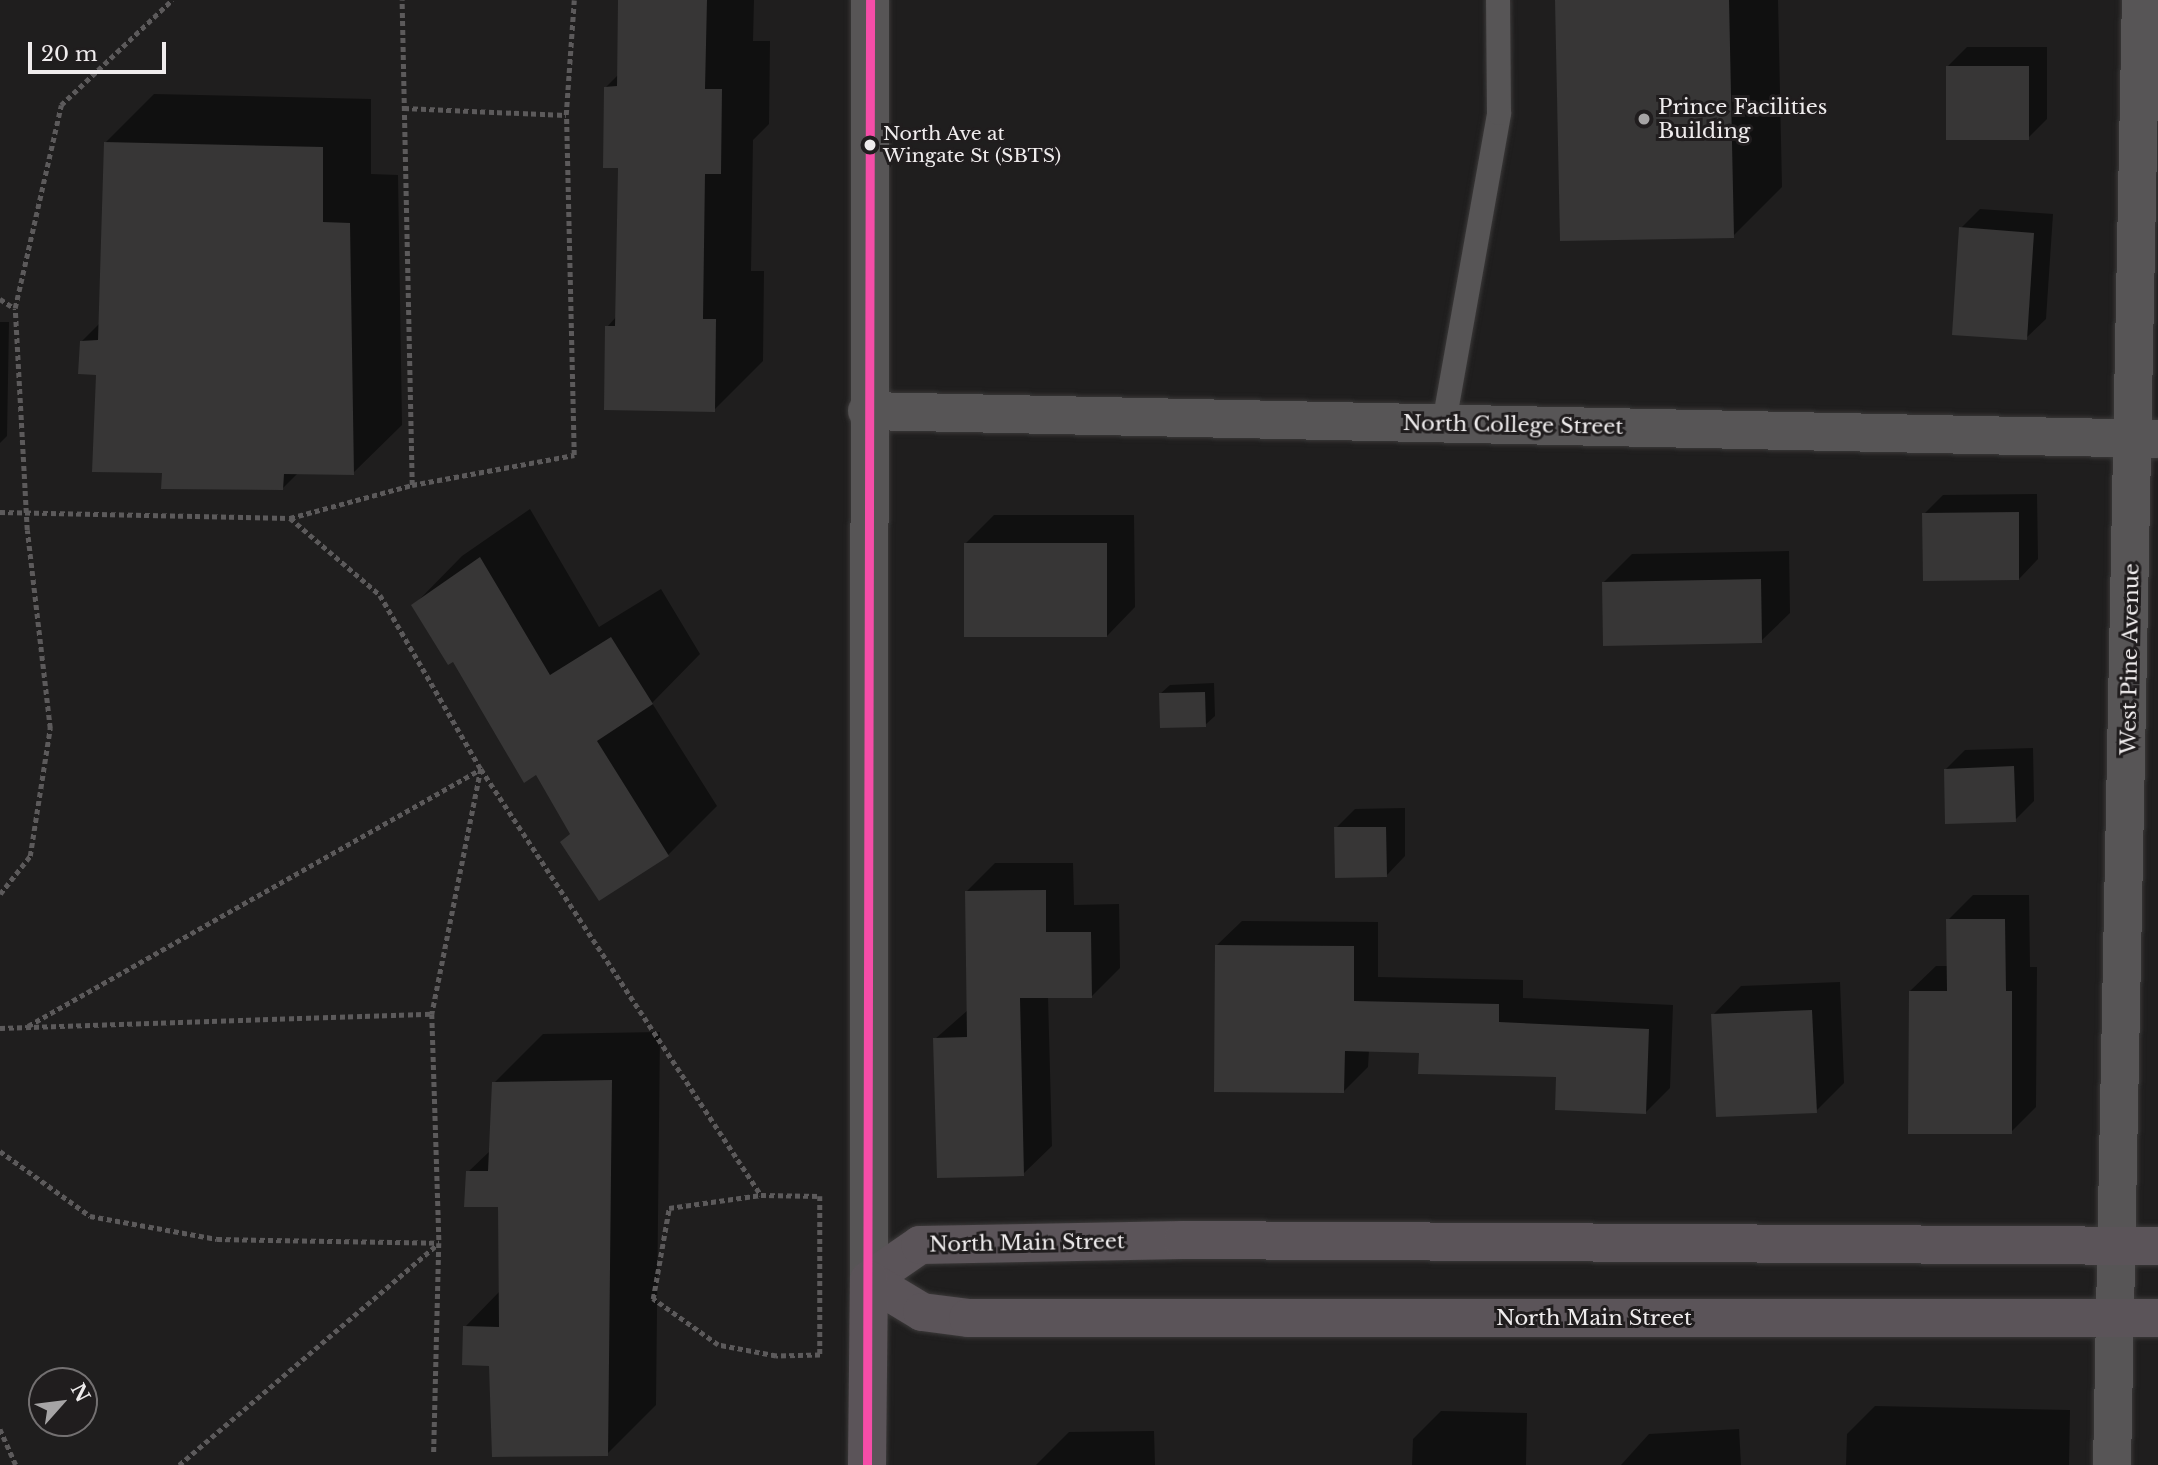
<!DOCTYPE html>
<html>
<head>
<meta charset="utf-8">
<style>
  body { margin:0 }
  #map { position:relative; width:2158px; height:1465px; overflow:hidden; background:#1f1e1e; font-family:"Libre Baskerville",serif }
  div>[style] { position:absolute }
  .shadow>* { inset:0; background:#0007 }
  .building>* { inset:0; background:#373636 }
  .path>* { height:4.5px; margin-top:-2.25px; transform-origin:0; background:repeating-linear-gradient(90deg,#5c5a5b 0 5px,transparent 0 8.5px) }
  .roads { filter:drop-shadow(0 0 2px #3b3939) drop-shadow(0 0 2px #3b3939) }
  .service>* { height:24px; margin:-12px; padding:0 12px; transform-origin:12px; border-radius:12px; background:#575556 }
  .minor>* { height:38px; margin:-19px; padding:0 19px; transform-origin:19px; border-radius:19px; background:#575556 }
  .tertiary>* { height:38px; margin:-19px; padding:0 19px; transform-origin:19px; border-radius:19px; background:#575556 }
  .primary>* { height:38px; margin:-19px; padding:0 19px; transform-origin:19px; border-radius:19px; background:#5b5459 }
  .bus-1>* { height:9px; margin:-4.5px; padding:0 4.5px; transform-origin:4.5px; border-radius:4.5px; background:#f54da8 }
  .dots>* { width:19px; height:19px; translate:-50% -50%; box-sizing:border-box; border:4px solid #201d1e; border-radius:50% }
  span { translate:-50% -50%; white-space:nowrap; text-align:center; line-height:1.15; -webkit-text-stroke:6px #201d1e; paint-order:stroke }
  .bus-label { font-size:19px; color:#efeced }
  .left { translate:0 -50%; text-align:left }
  .poi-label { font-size:21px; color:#efeced }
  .street-label { font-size:21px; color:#efeced }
  .north { position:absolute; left:28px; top:1367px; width:70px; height:70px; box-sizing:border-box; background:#201d1e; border:2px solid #737071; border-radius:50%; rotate:62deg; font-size:19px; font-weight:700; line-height:28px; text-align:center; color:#efeced }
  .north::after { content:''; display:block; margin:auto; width:24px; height:32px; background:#a6a4a5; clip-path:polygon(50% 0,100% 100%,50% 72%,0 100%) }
  .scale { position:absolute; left:28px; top:42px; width:138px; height:32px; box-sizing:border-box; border:4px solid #efeced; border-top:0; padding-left:9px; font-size:21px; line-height:24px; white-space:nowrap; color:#efeced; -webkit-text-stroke:5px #201d1e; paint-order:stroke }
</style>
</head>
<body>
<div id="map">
  <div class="shadow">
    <div style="clip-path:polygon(619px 0,754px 0,753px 41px,770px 41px,769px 124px,753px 140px,751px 271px,764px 271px,763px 361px,714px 410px,607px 327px,617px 316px,620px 166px,606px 87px,618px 75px)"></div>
    <div style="clip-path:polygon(1556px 0,1778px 0,1782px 187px,1733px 236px)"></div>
    <div style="clip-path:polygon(1967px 47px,2047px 47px,2047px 119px,2028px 138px,1948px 66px)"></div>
    <div style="clip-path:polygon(154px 94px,371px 99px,371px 174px,398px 175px,402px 425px,353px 473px,298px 473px,282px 489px,164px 471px,98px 374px,82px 341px,100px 323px,105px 143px)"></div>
    <div style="clip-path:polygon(1980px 209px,2053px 214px,2046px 319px,2026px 338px,1961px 228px)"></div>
    <div style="clip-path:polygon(0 322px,9px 322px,7px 436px,0 443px)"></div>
    <div style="clip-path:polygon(2037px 494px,2038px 559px,2019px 579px,1924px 514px,1943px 495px)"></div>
    <div style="clip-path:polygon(530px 509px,599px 627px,661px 589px,700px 654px,652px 703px,717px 806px,668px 855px,571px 833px,537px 773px,414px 605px,462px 556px)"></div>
    <div style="clip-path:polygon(994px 515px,1134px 515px,1135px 607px,1107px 636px,966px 543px)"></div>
    <div style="clip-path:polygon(1789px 551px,1790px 613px,1761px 641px,1604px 582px,1632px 554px)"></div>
    <div style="clip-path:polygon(1214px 683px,1215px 716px,1205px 725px,1160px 694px,1170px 685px)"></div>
    <div style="clip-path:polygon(2033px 748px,2034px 801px,2015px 820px,1945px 770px,1965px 750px)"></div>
    <div style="clip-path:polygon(1405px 808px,1405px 856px,1386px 876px,1336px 828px,1355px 809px)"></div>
    <div style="clip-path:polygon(995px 863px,1073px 863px,1074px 905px,1119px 904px,1120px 968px,1092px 996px,1048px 996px,1052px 1146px,1023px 1174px,935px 1039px,968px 1010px,967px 891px)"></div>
    <div style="clip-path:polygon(1973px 895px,2029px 895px,2030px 967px,2037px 967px,2036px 1107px,2011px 1132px,1910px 991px,1936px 966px,1949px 966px,1948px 920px)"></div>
    <div style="clip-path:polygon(1242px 921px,1378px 922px,1378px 977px,1523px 980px,1523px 998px,1673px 1005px,1670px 1088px,1645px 1113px,1558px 1075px,1420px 1052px,1369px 1050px,1368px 1067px,1344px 1091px,1217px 945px)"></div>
    <div style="clip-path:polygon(1840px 982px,1844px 1083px,1816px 1111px,1713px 1015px,1741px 986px)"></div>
    <div style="clip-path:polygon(660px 1032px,656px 1405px,607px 1454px,491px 1365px,465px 1327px,500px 1291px,499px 1205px,468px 1172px,491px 1150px,494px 1083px,543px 1034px)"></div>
    <div style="clip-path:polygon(1875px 1406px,2070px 1410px,2069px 1465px,1846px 1465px,1847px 1434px)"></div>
    <div style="clip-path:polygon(1441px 1411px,1527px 1413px,1526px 1465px,1412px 1465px,1413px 1439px)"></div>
    <div style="clip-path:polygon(1739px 1429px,1741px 1465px,1621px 1465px,1649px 1434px)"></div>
    <div style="clip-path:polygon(1154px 1431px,1155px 1465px,1036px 1465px,1069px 1432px)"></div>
  </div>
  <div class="building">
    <div style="clip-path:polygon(618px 0,707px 0,705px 89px,722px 89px,721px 174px,705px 174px,703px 319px,716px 319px,715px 412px,604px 410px,605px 326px,615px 326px,618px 168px,603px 168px,604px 87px,617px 86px)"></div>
    <div style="clip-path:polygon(1555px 0,1729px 0,1734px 238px,1560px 241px)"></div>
    <div style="clip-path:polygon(1946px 66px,2029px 66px,2029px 140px,1946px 140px)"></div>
    <div style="clip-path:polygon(104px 142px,323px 147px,323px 222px,350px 223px,354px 475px,284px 474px,283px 490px,161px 489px,162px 473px,92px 472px,96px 375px,78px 374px,80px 341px,98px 340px)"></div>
    <div style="clip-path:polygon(1959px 227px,2034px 233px,2027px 340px,1952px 335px)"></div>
    <div style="clip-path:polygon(2019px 512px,2019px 580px,1923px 581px,1922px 513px)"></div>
    <div style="clip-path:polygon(964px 543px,1107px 543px,1107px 637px,964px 637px)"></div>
    <div style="clip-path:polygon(480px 557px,550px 675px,611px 637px,653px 704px,597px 741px,669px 856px,599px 901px,560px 842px,570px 834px,536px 775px,524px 783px,453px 662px,448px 665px,411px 605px)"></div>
    <div style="clip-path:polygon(1761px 579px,1762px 643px,1603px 646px,1602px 582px)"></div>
    <div style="clip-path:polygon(1205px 692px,1206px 727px,1160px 728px,1159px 693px)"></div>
    <div style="clip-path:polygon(2014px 766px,2016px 822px,1945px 824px,1944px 769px)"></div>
    <div style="clip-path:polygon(1334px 827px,1386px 827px,1387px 877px,1335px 878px)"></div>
    <div style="clip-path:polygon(1046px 890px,1046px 932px,1091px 932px,1092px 998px,1020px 998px,1024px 1176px,937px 1178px,933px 1038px,967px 1037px,965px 891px)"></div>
    <div style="clip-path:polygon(1946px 919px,2005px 919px,2006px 991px,2012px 991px,2012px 1134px,1908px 1134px,1909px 991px,1947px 991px)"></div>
    <div style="clip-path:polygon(1215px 945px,1354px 946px,1354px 1001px,1499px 1004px,1499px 1022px,1649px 1029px,1646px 1114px,1555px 1110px,1556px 1077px,1418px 1074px,1419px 1053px,1345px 1051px,1344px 1093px,1214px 1092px)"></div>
    <div style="clip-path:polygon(1812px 1010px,1817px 1113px,1716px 1117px,1711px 1014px)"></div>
    <div style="clip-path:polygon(612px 1080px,608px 1456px,492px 1457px,489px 1366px,462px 1365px,463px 1326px,499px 1327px,498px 1207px,464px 1207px,466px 1171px,488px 1171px,492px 1082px)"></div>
  </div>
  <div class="path">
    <div style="left:404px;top:108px;width:162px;rotate:2.5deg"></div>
    <div style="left:0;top:299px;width:17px;rotate:33deg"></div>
    <div style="left:412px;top:485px;width:165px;rotate:-10.5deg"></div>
    <div style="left:574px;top:455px;width:340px;rotate:-91.3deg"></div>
    <div style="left:566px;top:115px;width:115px;rotate:-86deg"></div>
    <div style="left:0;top:512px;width:290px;rotate:1.2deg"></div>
    <div style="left:290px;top:518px;width:118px;rotate:40.5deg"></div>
    <div style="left:380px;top:595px;width:201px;rotate:59.9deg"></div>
    <div style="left:481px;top:769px;width:250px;rotate:101.3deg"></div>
    <div style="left:432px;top:1014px;width:229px;rotate:88.2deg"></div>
    <div style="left:439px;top:1243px;width:210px;rotate:91.4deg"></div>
    <div style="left:290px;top:518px;width:126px;rotate:-15.1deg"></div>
    <div style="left:412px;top:485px;width:485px;rotate:-91.2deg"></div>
    <div style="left:0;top:894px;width:48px;rotate:-51.7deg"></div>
    <div style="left:30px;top:856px;width:130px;rotate:-81.1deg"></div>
    <div style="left:50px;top:728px;width:199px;rotate:-96.6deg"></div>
    <div style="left:27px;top:530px;width:222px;rotate:-93.1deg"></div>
    <div style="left:15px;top:308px;width:208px;rotate:-77.2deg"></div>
    <div style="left:61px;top:105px;width:153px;rotate:-43.4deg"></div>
    <div style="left:28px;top:1026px;width:521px;rotate:-29.57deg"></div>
    <div style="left:481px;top:769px;width:510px;rotate:56.68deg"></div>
    <div style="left:761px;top:1195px;width:59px;rotate:1deg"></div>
    <div style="left:820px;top:1196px;width:159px;rotate:90deg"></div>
    <div style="left:820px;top:1355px;width:44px;rotate:178.7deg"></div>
    <div style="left:776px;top:1356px;width:59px;rotate:-169.3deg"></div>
    <div style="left:718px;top:1345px;width:80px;rotate:-144.7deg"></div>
    <div style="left:653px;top:1299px;width:92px;rotate:-80deg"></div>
    <div style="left:669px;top:1208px;width:93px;rotate:-8deg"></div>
    <div style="left:0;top:1028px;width:432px;rotate:-1.9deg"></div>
    <div style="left:0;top:1151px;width:111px;rotate:35.8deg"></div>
    <div style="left:90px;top:1216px;width:129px;rotate:10.3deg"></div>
    <div style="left:217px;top:1239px;width:222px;rotate:1deg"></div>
    <div style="left:0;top:1429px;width:39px;rotate:66deg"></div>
    <div style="left:179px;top:1465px;width:340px;rotate:-40.5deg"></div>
  </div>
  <div class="roads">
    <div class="service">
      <div style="left:1444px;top:423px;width:315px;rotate:-79.9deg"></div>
      <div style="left:1499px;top:113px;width:113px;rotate:-90.5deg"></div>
    </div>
    <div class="minor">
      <div style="left:867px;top:411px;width:1291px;rotate:1.24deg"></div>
      <div style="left:2112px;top:1465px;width:1465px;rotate:-88.87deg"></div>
    </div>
    <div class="tertiary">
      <div style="left:869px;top:1280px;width:1280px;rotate:-89.96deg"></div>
    </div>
    <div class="primary">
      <div style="left:869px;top:1280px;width:62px;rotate:-34.5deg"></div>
      <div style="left:920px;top:1245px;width:263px;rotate:-1.1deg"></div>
      <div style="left:1183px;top:1240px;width:975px;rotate:0.35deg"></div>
      <div style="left:869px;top:1280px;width:62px;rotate:31.1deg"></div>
      <div style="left:922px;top:1312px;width:46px;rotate:7.4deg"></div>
      <div style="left:968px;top:1318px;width:1190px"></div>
      <div style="left:867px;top:1465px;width:185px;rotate:-89.4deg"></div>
    </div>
  </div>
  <div class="bus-1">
    <div style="left:867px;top:1465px;width:1465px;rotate:-89.88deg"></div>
  </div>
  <div class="dots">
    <div style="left:1644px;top:119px;background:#a6a4a5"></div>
    <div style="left:870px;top:145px;background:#efeced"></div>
  </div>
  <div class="bus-label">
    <span class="left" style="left:883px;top:145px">North Ave at<br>Wingate St (SBTS)</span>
  </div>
  <div class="poi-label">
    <span class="left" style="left:1658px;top:119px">Prince Facilities<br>Building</span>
  </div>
  <div class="street-label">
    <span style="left:1513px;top:425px;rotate:1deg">North College Street</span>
    <span style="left:2130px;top:659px;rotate:-89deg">West Pine Avenue</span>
    <span style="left:1027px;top:1243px;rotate:-1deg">North Main Street</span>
    <span style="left:1594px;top:1318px">North Main Street</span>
  </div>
  <div class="north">N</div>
  <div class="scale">20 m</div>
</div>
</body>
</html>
